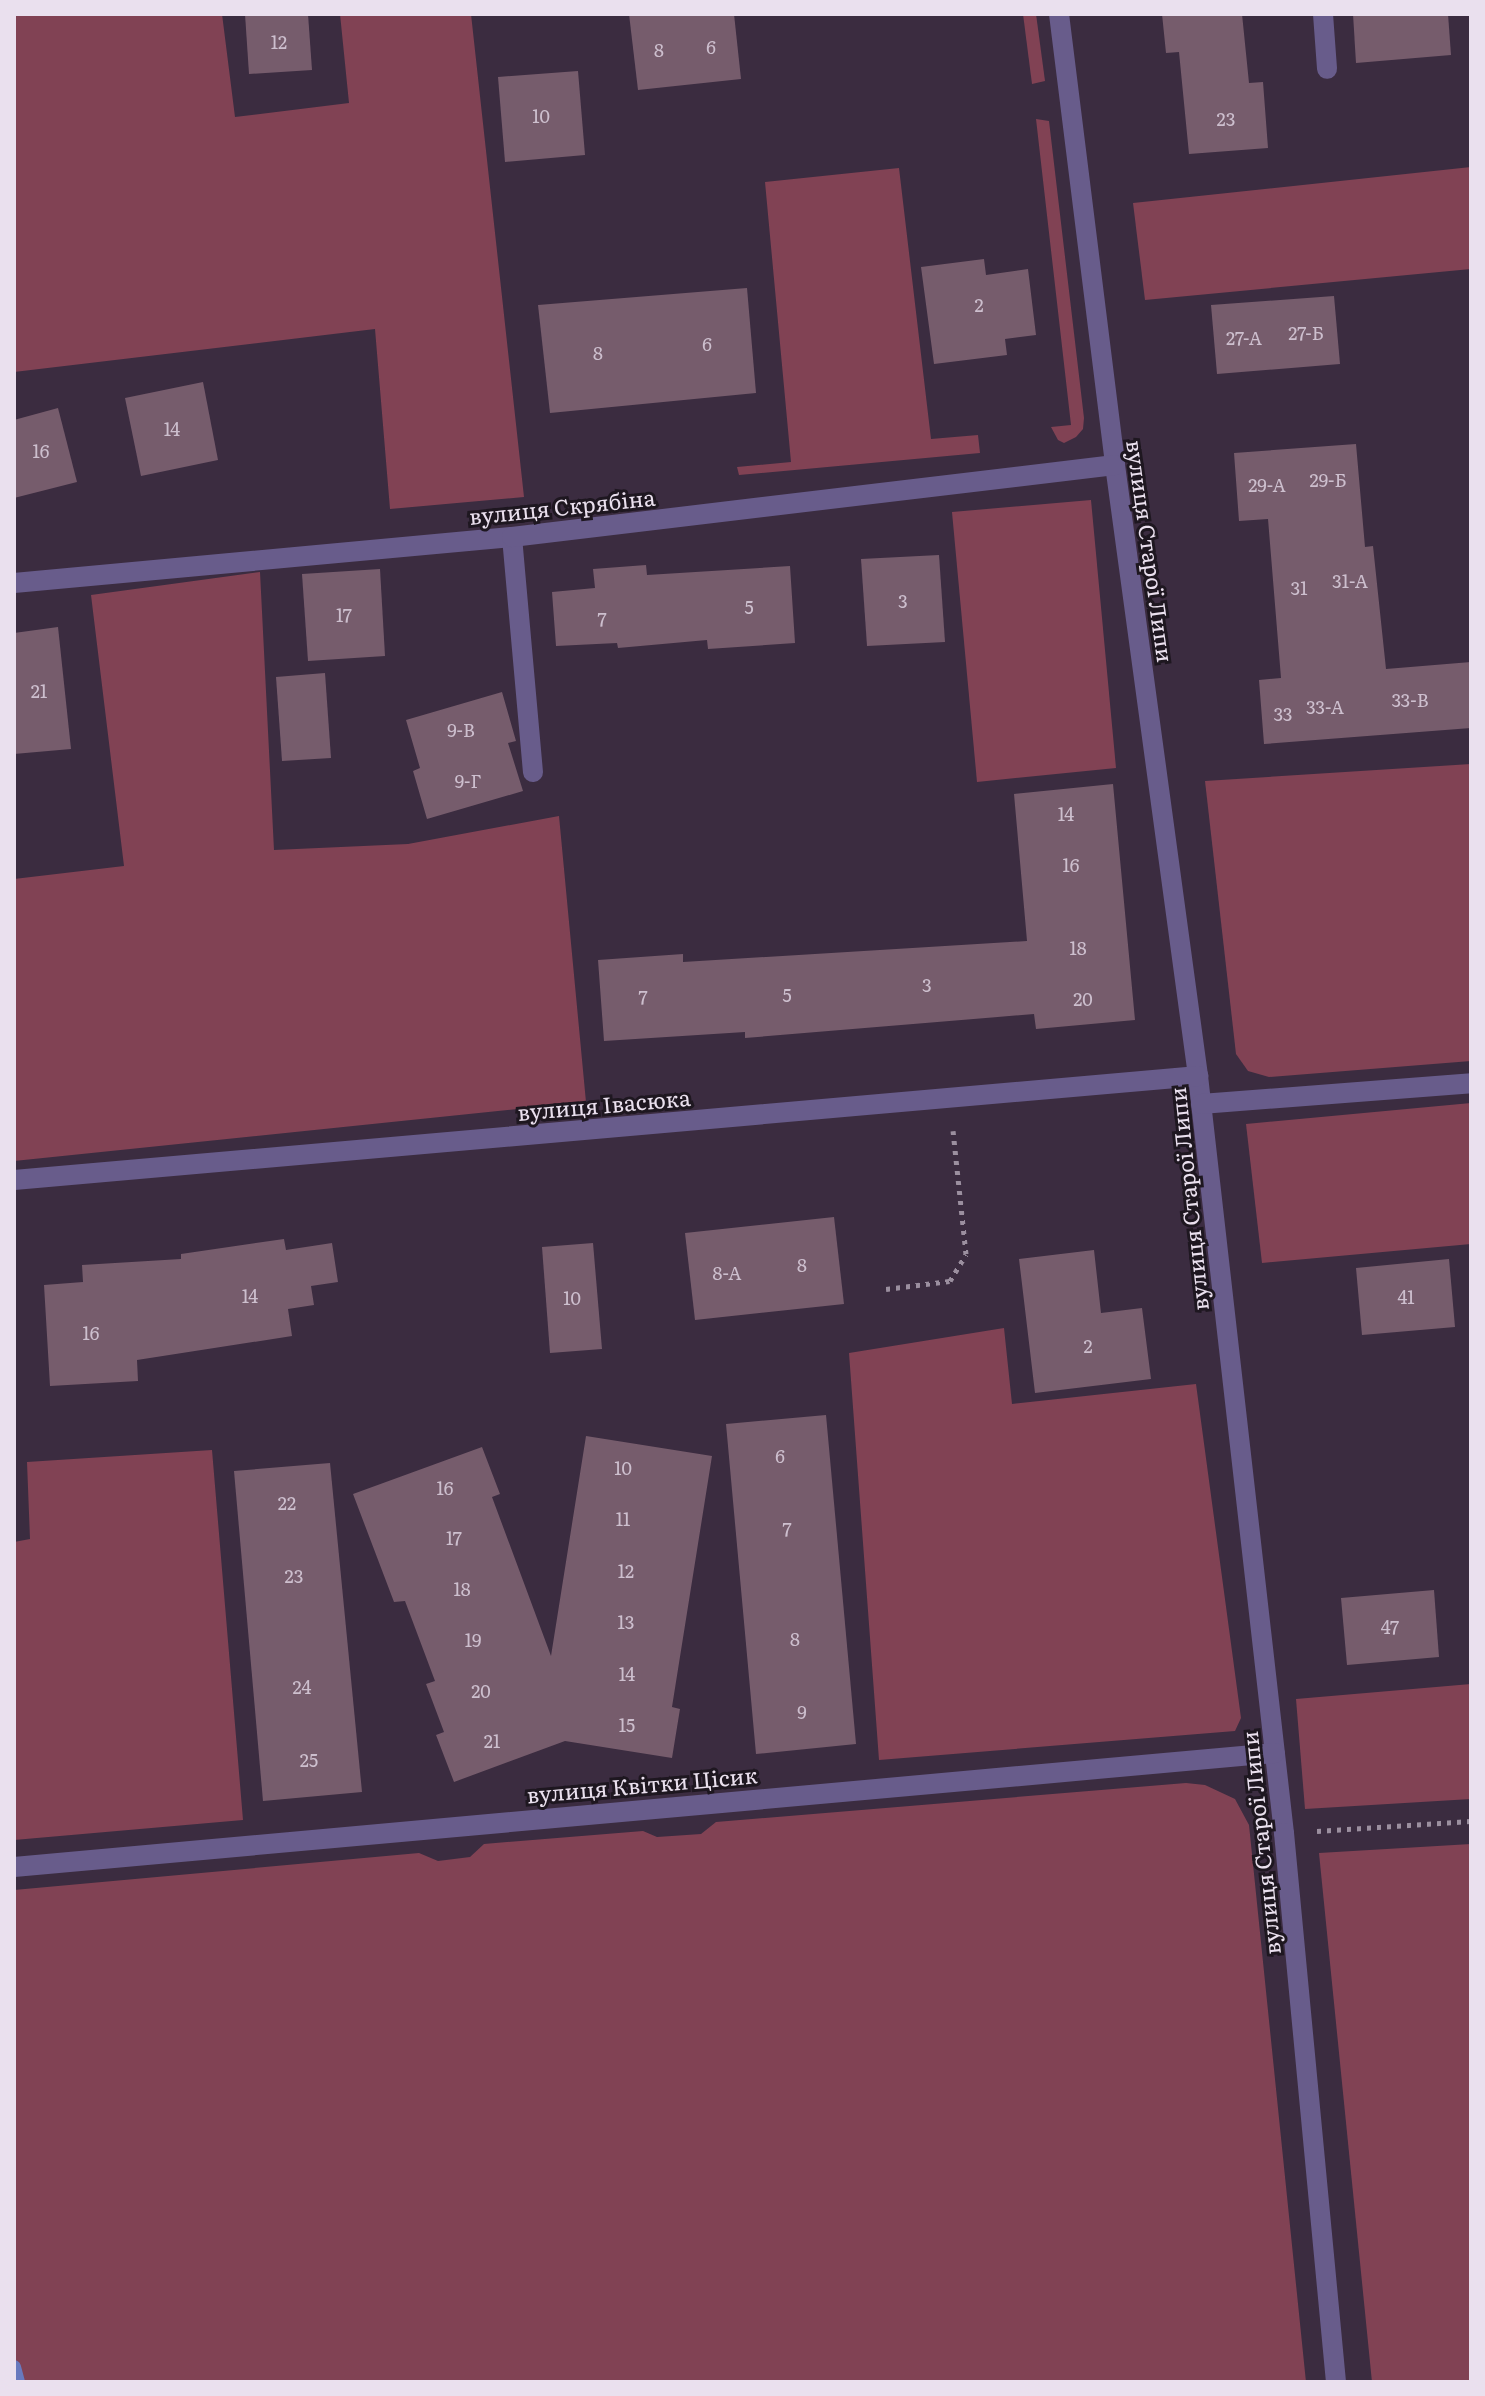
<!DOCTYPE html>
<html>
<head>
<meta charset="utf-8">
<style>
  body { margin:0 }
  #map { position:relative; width:1485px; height:2396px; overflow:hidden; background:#3b2c40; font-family:Literata,serif }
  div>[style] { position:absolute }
  .green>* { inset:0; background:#814254 }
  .stream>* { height:14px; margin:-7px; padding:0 7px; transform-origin:7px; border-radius:7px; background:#6879be }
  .building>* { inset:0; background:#765c6c }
  .path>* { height:5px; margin-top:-2.5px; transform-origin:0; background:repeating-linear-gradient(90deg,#9b8f9f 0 4px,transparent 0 10px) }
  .minor>* { height:20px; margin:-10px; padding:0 10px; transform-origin:10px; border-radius:10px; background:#685c8b }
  span { translate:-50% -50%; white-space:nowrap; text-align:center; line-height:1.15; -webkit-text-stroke:6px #1e1720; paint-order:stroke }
  .number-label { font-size:18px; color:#cdbfce }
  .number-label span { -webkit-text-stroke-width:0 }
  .street-label { font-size:22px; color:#eae0ee }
  .frame { position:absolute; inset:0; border:16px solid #eae0ee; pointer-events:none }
</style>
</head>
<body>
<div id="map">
  <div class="green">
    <div style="clip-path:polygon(14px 14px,222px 14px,235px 117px,349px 103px,340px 14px,471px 14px,524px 497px,390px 509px,375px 329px,14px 372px)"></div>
    <div style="clip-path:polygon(1023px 14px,1036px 14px,1045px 81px,1032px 84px)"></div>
    <div style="clip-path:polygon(1036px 119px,1049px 121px,1084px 418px,1083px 429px,1076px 437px,1064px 443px,1058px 440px,1051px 427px,1071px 425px)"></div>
    <div style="clip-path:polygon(1471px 167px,1471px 269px,1145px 300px,1133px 203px)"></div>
    <div style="clip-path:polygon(899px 168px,931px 439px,978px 435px,980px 453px,739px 475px,737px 467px,791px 462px,765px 182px)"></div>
    <div style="clip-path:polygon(1091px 500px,1116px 768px,977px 782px,952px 512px)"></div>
    <div style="clip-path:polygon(260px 572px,274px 850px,408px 844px,559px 816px,586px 1102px,14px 1161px,14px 879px,124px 866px,91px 595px)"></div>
    <div style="clip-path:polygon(1471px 764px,1471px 1061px,1269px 1077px,1248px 1071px,1236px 1054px,1205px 781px)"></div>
    <div style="clip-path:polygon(1471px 1103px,1471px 1244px,1262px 1263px,1246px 1124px)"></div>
    <div style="clip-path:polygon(1004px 1328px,1012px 1404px,1196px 1384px,1241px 1718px,1235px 1731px,879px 1760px,849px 1353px)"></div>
    <div style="clip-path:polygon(212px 1450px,243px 1820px,14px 1840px,14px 1542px,30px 1539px,27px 1462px)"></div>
    <div style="clip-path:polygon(1471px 1684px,1471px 1799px,1305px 1809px,1296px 1699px)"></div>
    <div style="clip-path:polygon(1186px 1783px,1205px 1785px,1235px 1799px,1249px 1825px,1306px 2382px,14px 2382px,14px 1890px,419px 1853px,438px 1861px,470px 1857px,484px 1844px,643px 1831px,657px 1837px,701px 1834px,716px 1822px)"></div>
    <div style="clip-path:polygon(1471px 1844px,1471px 2382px,1372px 2382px,1319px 1853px)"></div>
  </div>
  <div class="stream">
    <div style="left:14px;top:2367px;width:16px;rotate:75deg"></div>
  </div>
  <div class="building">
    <div style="clip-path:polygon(245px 14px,308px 14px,312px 70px,249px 74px)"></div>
    <div style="clip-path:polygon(629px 14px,734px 14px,741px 79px,638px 90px)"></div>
    <div style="clip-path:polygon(1162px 14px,1242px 14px,1249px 83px,1263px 82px,1268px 148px,1189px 154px,1179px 52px,1166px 53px)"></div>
    <div style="clip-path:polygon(1353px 14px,1448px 14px,1451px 55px,1356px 63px)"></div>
    <div style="clip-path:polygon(578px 71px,585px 155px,505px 162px,498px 77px)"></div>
    <div style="clip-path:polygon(984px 259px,986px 275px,1028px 269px,1036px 335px,1005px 339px,1007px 355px,934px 364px,921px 267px)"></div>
    <div style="clip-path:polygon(747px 288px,756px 393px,550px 413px,538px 305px)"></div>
    <div style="clip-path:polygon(1334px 296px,1340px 364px,1217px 374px,1211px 305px)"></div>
    <div style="clip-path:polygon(203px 382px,218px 460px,141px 476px,125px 398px)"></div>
    <div style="clip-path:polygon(58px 408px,77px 482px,14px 498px,14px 420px)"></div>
    <div style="clip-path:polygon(1356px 444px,1365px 547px,1373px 546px,1386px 669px,1471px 662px,1471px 728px,1264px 744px,1259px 680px,1281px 678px,1268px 519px,1239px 521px,1234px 453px)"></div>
    <div style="clip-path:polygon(939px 555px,945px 642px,867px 646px,861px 559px)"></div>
    <div style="clip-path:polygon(646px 565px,647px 575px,790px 566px,795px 643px,708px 649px,707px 640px,618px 648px,617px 643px,556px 646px,552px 592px,595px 588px,593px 569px)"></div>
    <div style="clip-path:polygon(380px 569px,385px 656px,308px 661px,302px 574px)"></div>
    <div style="clip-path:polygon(58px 627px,71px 749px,14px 754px,14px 633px)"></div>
    <div style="clip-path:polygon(325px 673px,331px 758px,282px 761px,276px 677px)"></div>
    <div style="clip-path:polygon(502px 692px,516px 741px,508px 743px,523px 791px,427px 819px,413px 771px,420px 768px,406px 720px)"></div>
    <div style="clip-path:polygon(1113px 784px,1135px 1020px,1036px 1029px,1034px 1014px,745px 1038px,745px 1032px,604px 1041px,598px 960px,683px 954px,683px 962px,1027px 941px,1014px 794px)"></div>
    <div style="clip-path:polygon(834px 1217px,844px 1304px,695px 1320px,685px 1233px)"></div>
    <div style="clip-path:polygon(284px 1239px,286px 1250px,332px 1243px,338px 1282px,311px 1286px,314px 1305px,288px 1309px,292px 1336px,137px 1360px,138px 1381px,50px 1386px,44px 1285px,83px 1282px,82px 1265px,181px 1259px,181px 1254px)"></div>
    <div style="clip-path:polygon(593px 1243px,602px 1349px,550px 1353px,542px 1247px)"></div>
    <div style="clip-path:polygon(1094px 1250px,1101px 1313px,1142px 1308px,1151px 1379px,1035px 1393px,1019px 1259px)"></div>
    <div style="clip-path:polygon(1449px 1259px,1455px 1327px,1362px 1335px,1356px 1268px)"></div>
    <div style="clip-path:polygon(826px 1415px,856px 1744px,756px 1754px,726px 1424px)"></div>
    <div style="clip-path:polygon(586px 1436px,712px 1456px,672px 1707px,680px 1709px,672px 1758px,565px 1741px,454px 1782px,436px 1735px,444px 1732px,426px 1684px,435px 1681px,405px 1601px,394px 1602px,353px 1494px,482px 1447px,500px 1494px,492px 1497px,551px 1656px)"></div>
    <div style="clip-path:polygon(330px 1463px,362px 1792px,263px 1801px,234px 1471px)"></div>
    <div style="clip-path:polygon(1434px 1590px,1439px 1657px,1347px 1665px,1341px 1598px)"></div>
  </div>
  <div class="path">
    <div style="left:886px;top:1289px;width:64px;rotate:-7.1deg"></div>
    <div style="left:950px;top:1281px;width:31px;rotate:-59deg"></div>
    <div style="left:966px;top:1254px;width:124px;rotate:-96deg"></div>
    <div style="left:1317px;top:1831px;width:154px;rotate:-3.7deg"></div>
  </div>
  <div class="minor">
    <div style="left:1059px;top:14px;width:454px;rotate:82.9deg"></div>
    <div style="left:1115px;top:465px;width:617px;rotate:82.26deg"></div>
    <div style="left:1198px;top:1076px;width:762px;rotate:83.52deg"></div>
    <div style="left:1284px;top:1833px;width:551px;rotate:84.59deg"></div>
    <div style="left:1323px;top:14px;width:55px;rotate:85.8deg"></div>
    <div style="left:512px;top:537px;width:236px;rotate:84.9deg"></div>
    <div style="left:14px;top:583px;width:500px;rotate:-5.28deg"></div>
    <div style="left:512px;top:537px;width:607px;rotate:-6.81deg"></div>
    <div style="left:1201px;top:1104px;width:271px;rotate:-4.4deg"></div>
    <div style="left:14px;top:1180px;width:1189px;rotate:-5.02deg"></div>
    <div style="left:14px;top:1867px;width:1266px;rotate:-5.17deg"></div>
  </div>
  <div class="number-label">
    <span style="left:279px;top:42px">12</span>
    <span style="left:711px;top:47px">6</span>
    <span style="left:659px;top:50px">8</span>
    <span style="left:541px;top:116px">10</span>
    <span style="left:1226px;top:119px">23</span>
    <span style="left:979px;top:305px">2</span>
    <span style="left:1306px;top:333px">27-Б</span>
    <span style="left:1244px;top:338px">27-А</span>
    <span style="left:707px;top:344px">6</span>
    <span style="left:598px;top:353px">8</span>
    <span style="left:172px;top:429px">14</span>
    <span style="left:41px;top:451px">16</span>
    <span style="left:1328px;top:480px">29-Б</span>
    <span style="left:1267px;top:485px">29-А</span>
    <span style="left:1350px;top:581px">31-А</span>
    <span style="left:1299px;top:588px">31</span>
    <span style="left:903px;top:601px">3</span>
    <span style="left:749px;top:607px">5</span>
    <span style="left:344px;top:615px">17</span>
    <span style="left:602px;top:619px">7</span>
    <span style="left:39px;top:691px">21</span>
    <span style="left:1410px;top:700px">33-В</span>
    <span style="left:1325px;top:707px">33-А</span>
    <span style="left:1283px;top:714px">33</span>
    <span style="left:461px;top:730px">9-В</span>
    <span style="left:468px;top:781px">9-Г</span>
    <span style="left:1066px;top:814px">14</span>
    <span style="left:1071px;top:865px">16</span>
    <span style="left:1078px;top:948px">18</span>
    <span style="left:927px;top:985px">3</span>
    <span style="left:787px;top:995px">5</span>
    <span style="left:643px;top:997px">7</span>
    <span style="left:1083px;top:999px">20</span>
    <span style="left:802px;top:1265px">8</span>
    <span style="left:727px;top:1273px">8-А</span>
    <span style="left:250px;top:1296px">14</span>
    <span style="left:1406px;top:1297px">41</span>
    <span style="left:572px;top:1298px">10</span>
    <span style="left:91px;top:1333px">16</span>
    <span style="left:1088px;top:1346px">2</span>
    <span style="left:780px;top:1456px">6</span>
    <span style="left:623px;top:1468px">10</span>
    <span style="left:445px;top:1488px">16</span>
    <span style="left:287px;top:1503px">22</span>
    <span style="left:623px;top:1519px">11</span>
    <span style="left:787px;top:1529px">7</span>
    <span style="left:454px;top:1538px">17</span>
    <span style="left:626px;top:1571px">12</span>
    <span style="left:294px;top:1576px">23</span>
    <span style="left:462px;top:1589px">18</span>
    <span style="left:626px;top:1622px">13</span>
    <span style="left:1390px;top:1627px">47</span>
    <span style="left:795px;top:1639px">8</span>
    <span style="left:473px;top:1640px">19</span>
    <span style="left:627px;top:1674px">14</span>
    <span style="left:302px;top:1687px">24</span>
    <span style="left:481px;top:1691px">20</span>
    <span style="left:802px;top:1712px">9</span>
    <span style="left:627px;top:1725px">15</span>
    <span style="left:492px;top:1741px">21</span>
    <span style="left:309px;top:1760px">25</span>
  </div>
  <div class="street-label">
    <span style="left:562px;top:506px;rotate:-6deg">вулиця Скрябіна</span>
    <span style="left:1151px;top:551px;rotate:82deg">вулиця Старої Липи</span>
    <span style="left:604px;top:1104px;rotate:-5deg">вулиця Івасюка</span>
    <span style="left:1188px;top:1199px;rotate:-96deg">вулиця Старої Липи</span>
    <span style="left:642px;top:1784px;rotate:-5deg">вулиця Квітки Цісик</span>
    <span style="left:1260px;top:1843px;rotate:-96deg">вулиця Старої Липи</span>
  </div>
  <div class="frame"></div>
</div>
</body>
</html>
